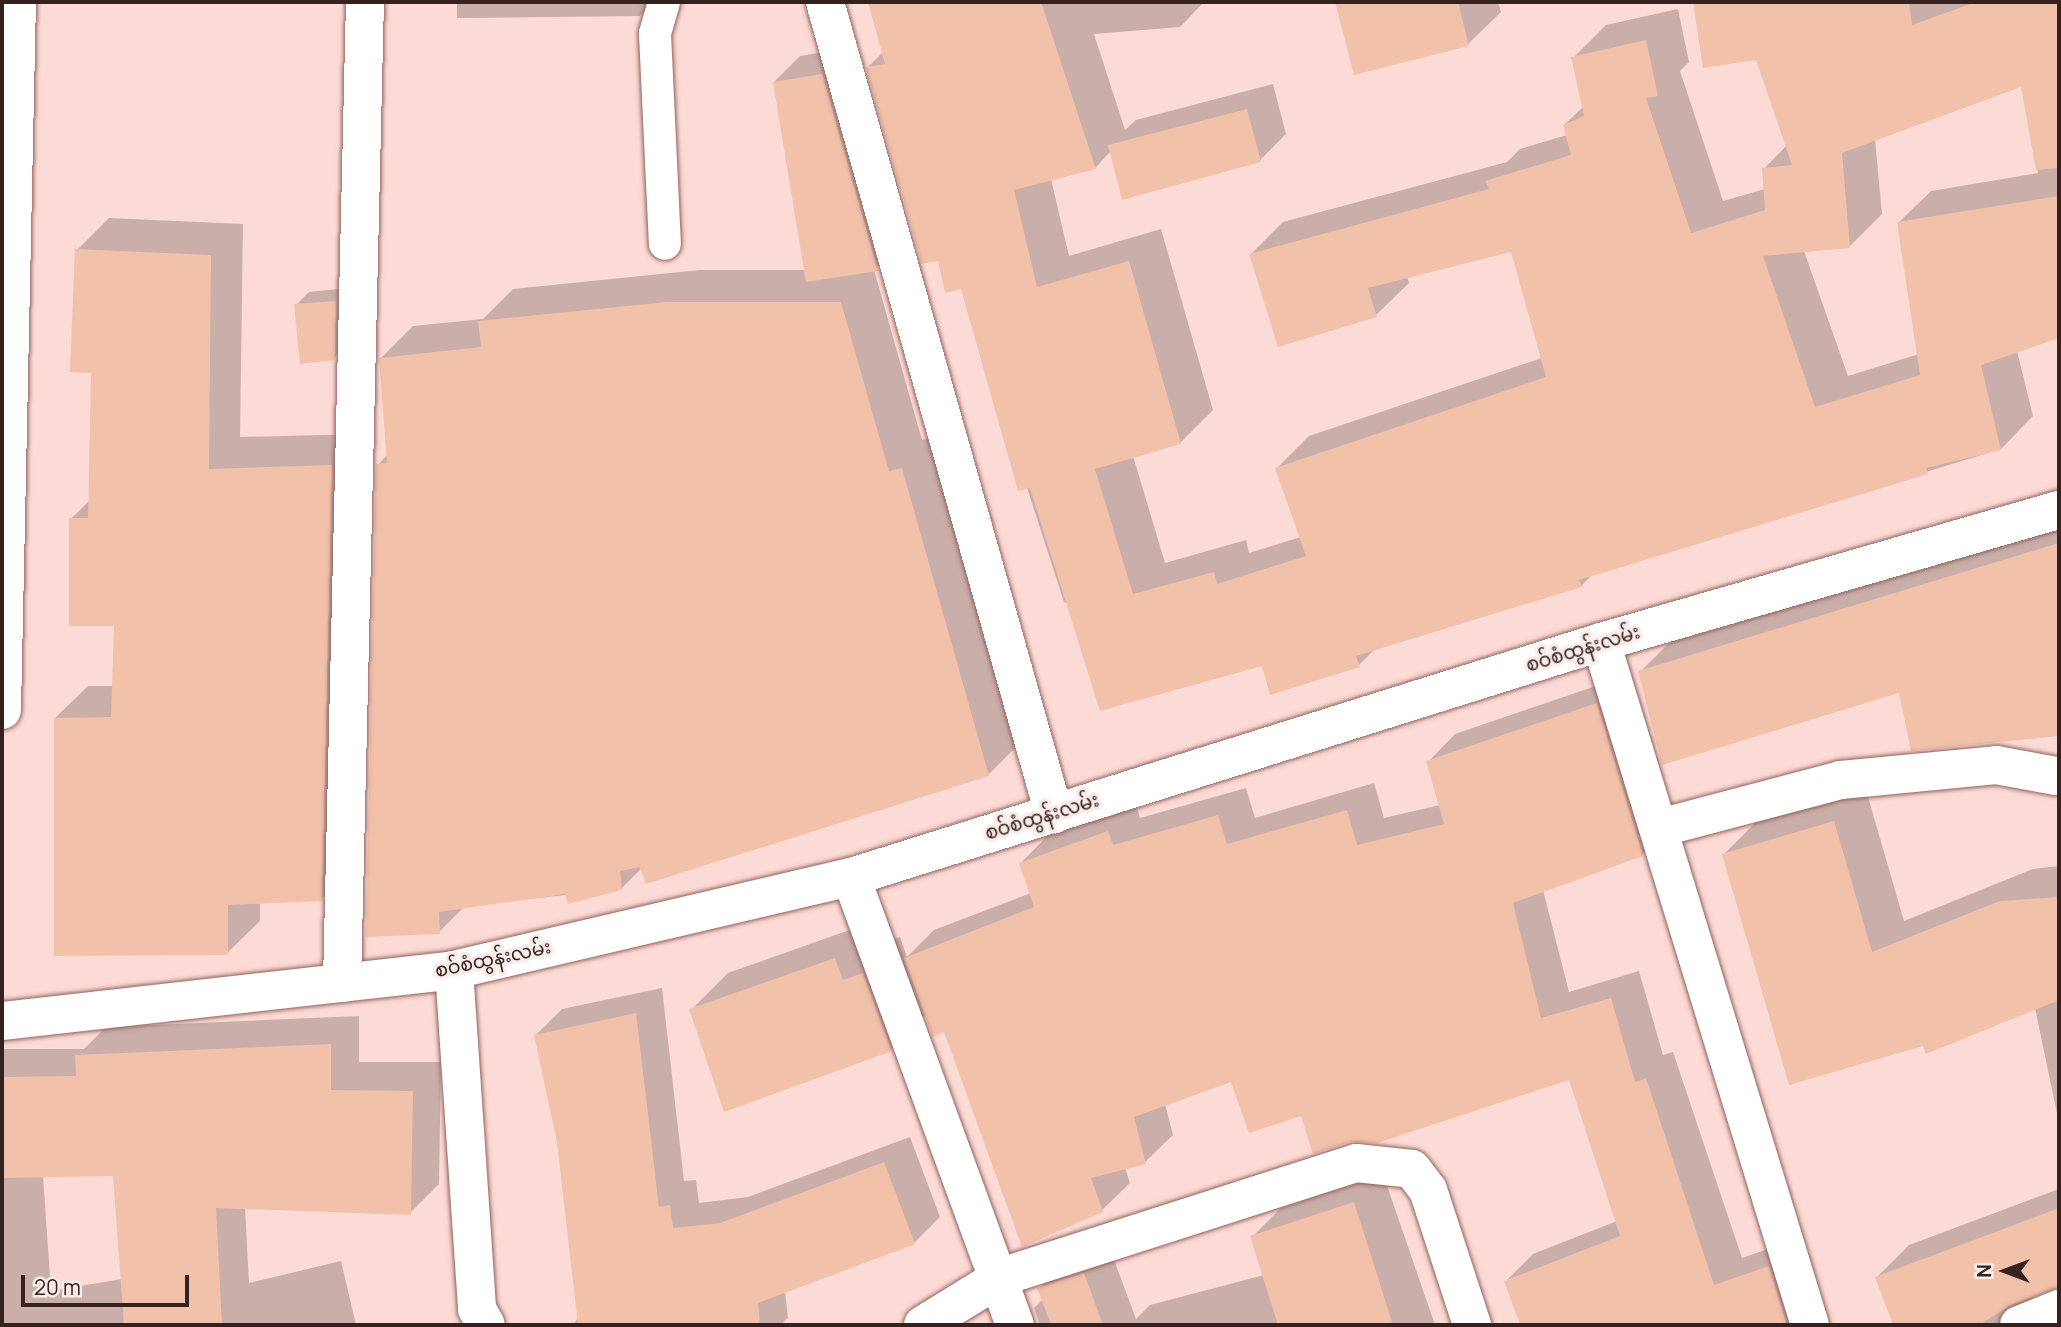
<!DOCTYPE html>
<html>
<head>
<meta charset="utf-8">
<style>
  body { margin:0 }
  #map { position:relative; width:2061px; height:1327px; overflow:hidden; background:#fcdad5; font-family:Manrope,"Noto Sans Myanmar",sans-serif }
  div>[style] { position:absolute }
  .shadow>* { inset:0; background:#0003 }
  .building>* { inset:0; background:#f2c1aa }
  .roads { filter:drop-shadow(0 0 2px #92625c) drop-shadow(0 0 2px #92625c) }
  .service>* { height:32px; margin:-16px; padding:0 16px; transform-origin:16px; border-radius:16px; background:#fff }
  .minor>* { height:38px; margin:-19px; padding:0 19px; transform-origin:19px; border-radius:19px; background:#fff }
  span { translate:-50% -50%; white-space:nowrap; text-align:center; line-height:1.15; -webkit-text-stroke:7px #f9edeb; paint-order:stroke }
  .street-label { font-size:19px; color:#35211e }
  .frame { position:absolute; inset:0; border:4px solid #35211e; pointer-events:none }
  .north { position:absolute; left:1970px; top:1236px; width:70px; height:70px; -webkit-text-stroke:5px #f9edeb; paint-order:stroke; rotate:270deg; font-size:19px; font-weight:700; line-height:28px; text-align:center; color:#35211e }
  .north::after { content:''; display:block; margin:auto; width:24px; height:32px; background:#35211e; clip-path:polygon(50% 0,100% 100%,50% 72%,0 100%) }
  .scale { position:absolute; left:21px; top:1275px; width:168px; height:32px; box-sizing:border-box; border:4px solid #35211e; border-top:0; padding-left:9px; font-size:21px; line-height:24px; white-space:nowrap; color:#35211e; -webkit-text-stroke:5px #f9edeb; paint-order:stroke }
</style>
</head>
<body>
<div id="map">
  <div class="shadow">
    <div style="clip-path:polygon(457px 2px,654px 2px,640px 16px,457px 18px)"></div>
    <div style="clip-path:polygon(evenodd,870px 2px,1204px 2px,1180px 27px,1094px 34px,1125px 130px,1136px 120px,1273px 84px,1286px 134px,1260px 160px,1111px 151px,1095px 168px,1051px 179px,1069px 256px,1161px 229px,1213px 410px,1180px 443px,1133px 456px,1165px 563px,1246px 540px,1249px 553px,1301px 537px,1277px 468px,1309px 436px,1542px 358px,1512px 250px,1407px 276px,1409px 283px,1376px 315px,1251px 254px,1283px 222px,1507px 162px,1520px 149px,1567px 135px,1564px 125px,1584px 106px,1573px 58px,1606px 25px,1678px 9px,1689px 62px,1680px 71px,1723px 201px,1765px 189px,1764px 169px,1787px 145px,1758px 58px,1705px 66px,1697px 2px,2059px 2px,2059px 336px,2017px 351px,2033px 416px,2001px 449px,1593px 574px,1581px 586px,1375px 649px,1359px 665px,1263px 664px,1064px 602px,962px 287px,939px 259px,868px 67px,884px 51px,870px 2px,2022px 84px,2038px 173px,1931px 191px,1898px 223px,1919px 354px,1848px 376px,1804px 251px,1849px 247px,1882px 214px,1875px 139px,2022px 84px)"></div>
    <div style="clip-path:polygon(1337px 2px,1498px 2px,1501px 12px,1468px 44px,1355px 73px)"></div>
    <div style="clip-path:polygon(848px 48px,903px 243px,874px 270px,922px 440px,934px 436px,1021px 742px,988px 775px,642px 868px,621px 889px,465px 906px,439px 932px,378px 465px,388px 454px,380px 359px,413px 326px,483px 319px,513px 289px,700px 270px,806px 270px,774px 82px,800px 56px)"></div>
    <div style="clip-path:polygon(109px 218px,243px 224px,240px 437px,364px 434px,354px 867px,321px 899px,260px 902px,260px 921px,227px 953px,55px 718px,88px 686px,114px 686px,116px 624px,71px 519px,90px 500px,93px 371px,77px 250px)"></div>
    <div style="clip-path:polygon(348px 288px,347px 345px,334px 358px,296px 305px,309px 292px)"></div>
    <div style="clip-path:polygon(2059px 522px,2059px 735px,1913px 749px,1901px 691px,1640px 672px,1672px 640px)"></div>
    <div style="clip-path:polygon(1625px 676px,1670px 826px,1643px 854px,1543px 890px,1569px 992px,1639px 971px,1663px 1055px,1673px 1052px,1742px 1258px,1797px 1239px,1827px 1325px,1522px 1325px,1506px 1281px,1533px 1254px,1617px 1221px,1570px 1078px,1302px 1113px,1232px 1080px,1165px 1104px,1173px 1135px,1145px 1162px,1125px 1168px,1130px 1183px,1102px 1210px,1023px 1245px,945px 1030px,926px 1014px,891px 1050px,691px 1010px,728px 973px,872px 922px,880px 944px,900px 937px,907px 957px,934px 930px,1031px 893px,1021px 863px,1048px 835px,1136px 804px,1140px 818px,1246px 788px,1255px 818px,1374px 783px,1384px 818px,1440px 805px,1428px 762px,1455px 734px)"></div>
    <div style="clip-path:polygon(1866px 790px,1904px 921px,2033px 869px,2059px 866px,2059px 1123px,2035px 1008px,1924px 1044px,1724px 854px,1756px 822px)"></div>
    <div style="clip-path:polygon(662px 988px,684px 1181px,696px 1180px,699px 1203px,748px 1197px,910px 1137px,940px 1217px,914px 1243px,785px 1291px,788px 1318px,780px 1325px,573px 1325px,578px 1318px,559px 1142px,536px 1035px,562px 1009px)"></div>
    <div style="clip-path:polygon(evenodd,359px 1016px,359px 1062px,441px 1062px,439px 1184px,410px 1213px,245px 1207px,249px 1283px,341px 1261px,356px 1325px,2px 1325px,2px 1049px,84px 1049px,106px 1027px,359px 1016px,115px 1174px,122px 1279px,51px 1291px,43px 1176px,115px 1174px)"></div>
    <div style="clip-path:polygon(1383px 1174px,1435px 1325px,1040px 1325px,1034px 1308px,1043px 1299px,1039px 1289px,1065px 1263px,1110px 1249px,1136px 1319px,1150px 1305px,1264px 1275px,1252px 1237px,1281px 1208px)"></div>
    <div style="clip-path:polygon(2059px 1189px,2059px 1275px,2030px 1295px,2059px 1325px,1895px 1325px,1877px 1277px,1909px 1245px)"></div>
  </div>
  <div class="building">
    <div style="clip-path:polygon(868px 2px,1041px 2px,1096px 169px,1014px 190px,1037px 287px,1129px 261px,1181px 444px,1095px 469px,1133px 594px,1214px 572px,1217px 584px,1306px 556px,1275px 468px,1546px 377px,1511px 252px,1368px 288px,1377px 317px,1278px 347px,1249px 254px,1489px 189px,1485px 181px,1571px 155px,1563px 125px,1584px 116px,1571px 57px,1646px 40px,1658px 96px,1646px 98px,1691px 233px,1765px 210px,1762px 168px,1792px 165px,1756px 60px,1703px 68px,1693px 2px,1909px 2px,1912px 25px,1976px 2px,2059px 2px,2059px 168px,2036px 170px,2021px 87px,1842px 153px,1850px 248px,1763px 256px,1815px 407px,1920px 375px,1897px 222px,2059px 196px,2059px 338px,1981px 365px,2001px 450px,1926px 468px,1928px 474px,1579px 580px,1582px 587px,1356px 656px,1360px 667px,1270px 695px,1262px 666px,1100px 711px,1030px 488px,1018px 491px,961px 289px,945px 293px,938px 261px,922px 264px,866px 67px,885px 64px)"></div>
    <div style="clip-path:polygon(1335px 2px,1458px 2px,1469px 46px,1354px 75px)"></div>
    <div style="clip-path:polygon(822px 74px,878px 271px,806px 282px,773px 82px)"></div>
    <div style="clip-path:polygon(1247px 109px,1261px 162px,1122px 200px,1108px 145px)"></div>
    <div style="clip-path:polygon(75px 249px,211px 255px,209px 469px,332px 465px,322px 901px,228px 905px,228px 955px,54px 956px,54px 718px,111px 717px,114px 626px,69px 626px,69px 518px,88px 518px,91px 373px,70px 372px)"></div>
    <div style="clip-path:polygon(336px 301px,335px 360px,300px 364px,294px 304px)"></div>
    <div style="clip-path:polygon(666px 302px,841px 302px,889px 471px,902px 468px,989px 776px,646px 884px,640px 867px,620px 871px,622px 890px,568px 904px,565px 894px,439px 912px,440px 934px,366px 937px,376px 464px,387px 463px,379px 358px,481px 347px,478px 321px)"></div>
    <div style="clip-path:polygon(2059px 543px,2059px 736px,1911px 751px,1899px 693px,1662px 765px,1638px 671px)"></div>
    <div style="clip-path:polygon(1597px 703px,1643px 856px,1513px 903px,1541px 1018px,1611px 998px,1635px 1082px,1646px 1078px,1714px 1285px,1769px 1266px,1787px 1325px,1520px 1325px,1504px 1281px,1620px 1236px,1569px 1080px,1377px 1143px,1350px 1142px,1313px 1154px,1301px 1116px,1249px 1133px,1231px 1082px,1134px 1117px,1146px 1164px,1091px 1178px,1103px 1212px,1022px 1247px,944px 1032px,933px 1037px,904px 958px,1034px 907px,1019px 863px,1108px 831px,1113px 845px,1218px 815px,1227px 844px,1347px 810px,1357px 845px,1444px 824px,1426px 761px)"></div>
    <div style="clip-path:polygon(1834px 821px,1872px 952px,2000px 901px,2059px 897px,2059px 1000px,1926px 1054px,1923px 1046px,1789px 1085px,1722px 854px)"></div>
    <div style="clip-path:polygon(835px 958px,843px 980px,863px 973px,892px 1051px,724px 1112px,689px 1009px)"></div>
    <div style="clip-path:polygon(636px 1013px,659px 1207px,670px 1205px,673px 1228px,720px 1223px,884px 1162px,915px 1244px,758px 1303px,760px 1325px,578px 1325px,557px 1142px,534px 1035px)"></div>
    <div style="clip-path:polygon(331px 1044px,331px 1090px,413px 1091px,411px 1215px,216px 1208px,222px 1325px,124px 1325px,113px 1176px,2px 1178px,2px 1077px,76px 1076px,75px 1055px)"></div>
    <div style="clip-path:polygon(1354px 1202px,1393px 1325px,1278px 1325px,1250px 1236px)"></div>
    <div style="clip-path:polygon(2059px 1208px,2059px 1288px,2011px 1305px,1979px 1325px,1893px 1325px,1875px 1277px)"></div>
    <div style="clip-path:polygon(1084px 1273px,1103px 1325px,1051px 1325px,1037px 1288px)"></div>
  </div>
  <div class="roads">
    <div class="service">
      <div style="left:664px;top:2px;width:33px;rotate:106deg"></div>
      <div style="left:655px;top:34px;width:210px;rotate:87.3deg"></div>
    </div>
    <div class="minor">
      <div style="left:825px;top:2px;width:844px;rotate:74.25deg"></div>
      <div style="left:1601px;top:642px;width:714px;rotate:72.99deg"></div>
      <div style="left:2px;top:710px;width:708px;rotate:-88.79deg"></div>
      <div style="left:1659px;top:828px;width:188px;rotate:-14.8deg"></div>
      <div style="left:1841px;top:780px;width:156px;rotate:-5.5deg"></div>
      <div style="left:1996px;top:765px;width:61px;rotate:10.4deg"></div>
      <div style="left:851px;top:877px;width:477px;rotate:69.9deg"></div>
      <div style="left:454px;top:970px;width:340px;rotate:86.1deg"></div>
      <div style="left:477px;top:1309px;width:18px;rotate:61deg"></div>
      <div style="left:342px;top:983px;width:981px;rotate:-88.66deg"></div>
      <div style="left:2px;top:1021px;width:455px;rotate:-6.4deg"></div>
      <div style="left:454px;top:970px;width:408px;rotate:-13.2deg"></div>
      <div style="left:851px;top:877px;width:786px;rotate:-17.4deg"></div>
      <div style="left:1601px;top:642px;width:477px;rotate:-16.1deg"></div>
      <div style="left:923px;top:1325px;width:92px;rotate:-31.6deg"></div>
      <div style="left:1001px;top:1277px;width:373px;rotate:-17.8deg"></div>
      <div style="left:1356px;top:1163px;width:56px;rotate:6.1deg"></div>
      <div style="left:1412px;top:1169px;width:26px;rotate:53deg"></div>
      <div style="left:1428px;top:1190px;width:142px;rotate:71.9deg"></div>
      <div style="left:2019px;top:1325px;width:43px;rotate:-21.8deg"></div>
    </div>
  </div>
  <div class="street-label">
    <span style="left:1583px;top:649px;rotate:-17deg">စဝ်စံထွန်းလမ်း</span>
    <span style="left:1042px;top:817px;rotate:-17deg">စဝ်စံထွန်းလမ်း</span>
    <span style="left:493px;top:959px;rotate:-12deg">စဝ်စံထွန်းလမ်း</span>
  </div>
  <div class="frame"></div>
  <div class="north">N</div>
  <div class="scale">20 m</div>
</div>
</body>
</html>
